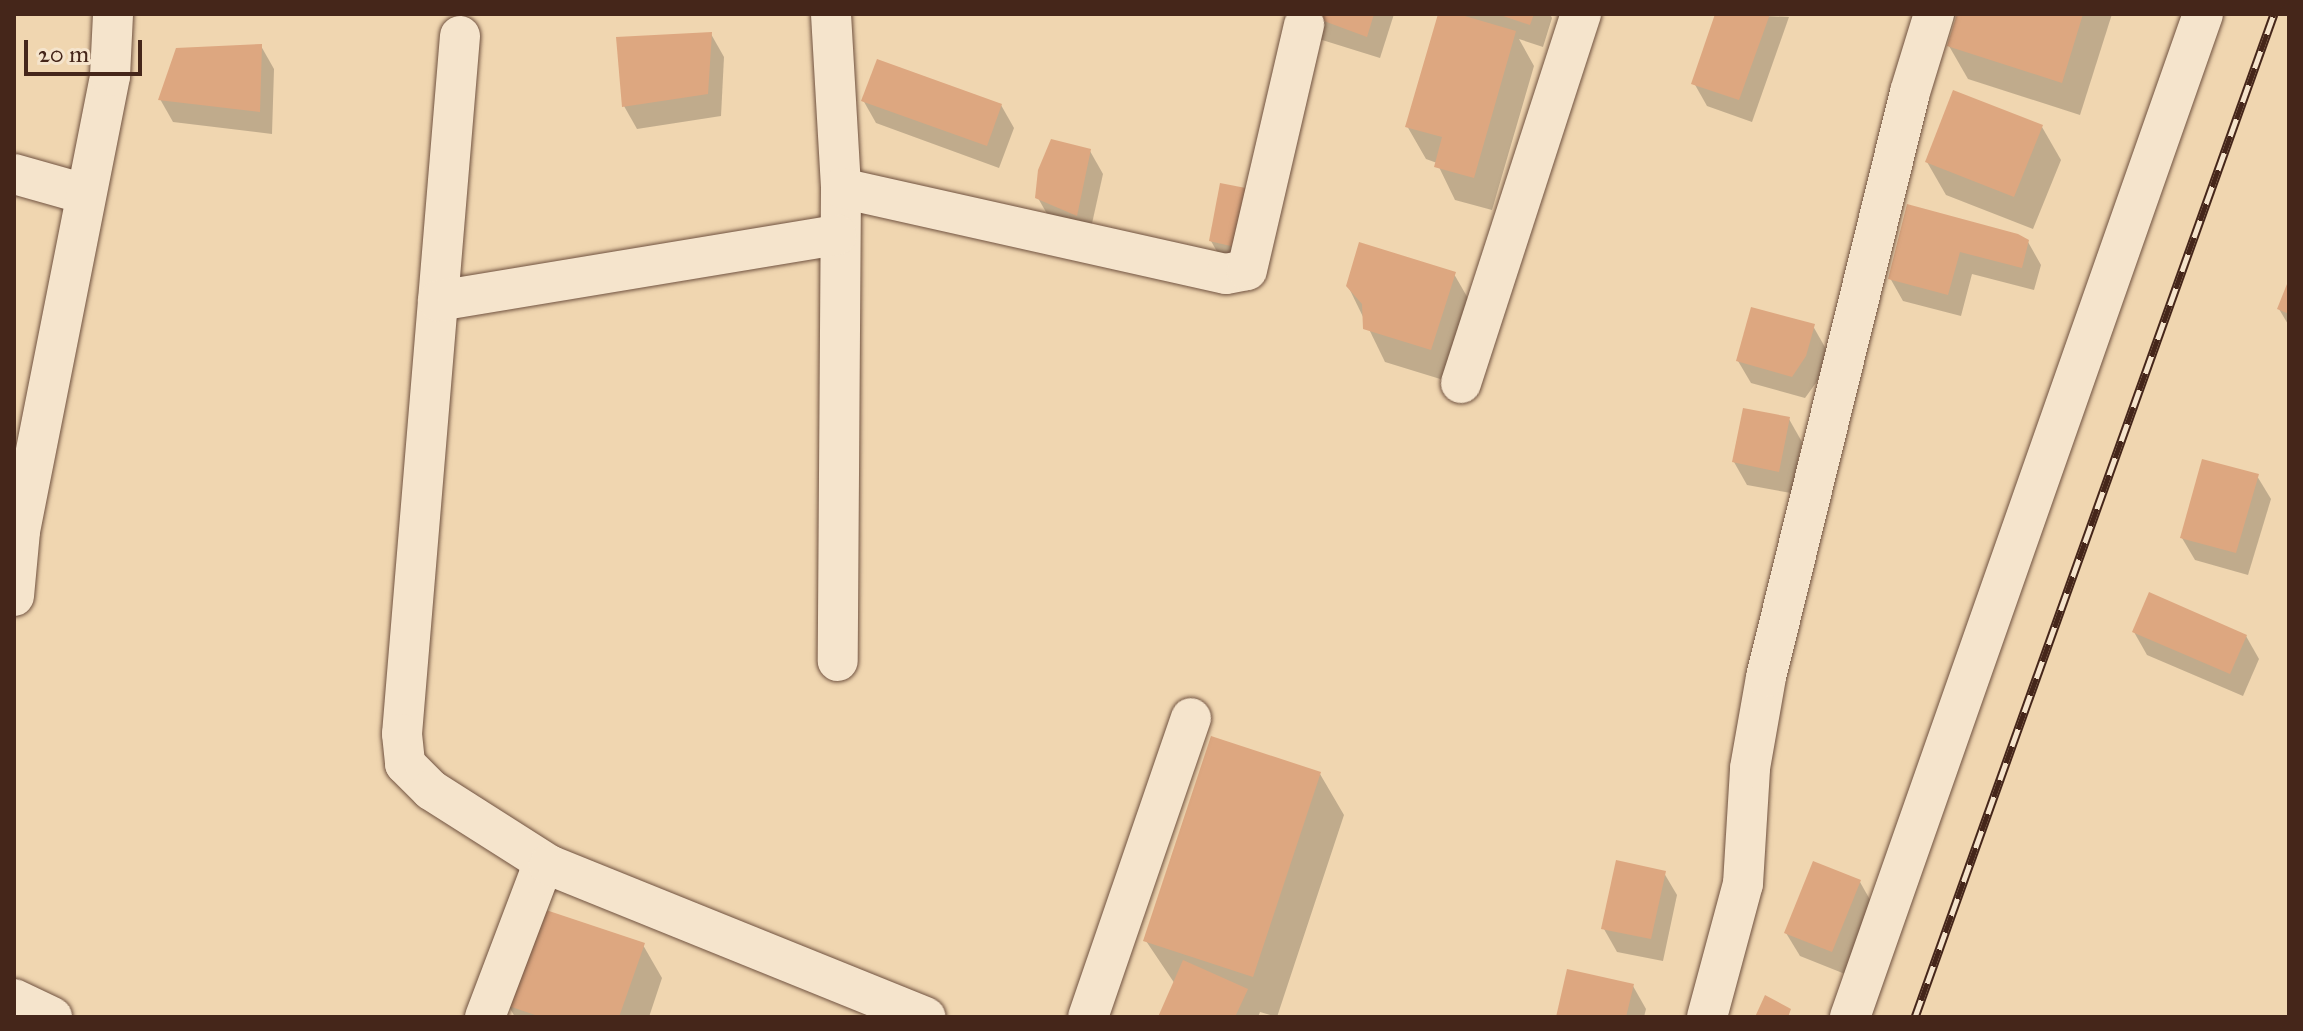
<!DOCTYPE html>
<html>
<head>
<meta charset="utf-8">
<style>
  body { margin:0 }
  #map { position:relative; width:2303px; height:1031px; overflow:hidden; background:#f0d6b0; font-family:"IM FELL Great Primer",serif }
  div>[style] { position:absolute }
  .shadow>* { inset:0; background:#0003 }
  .building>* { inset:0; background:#dda780 }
  .roads { filter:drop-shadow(0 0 2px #705240) drop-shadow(0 0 2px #705240) }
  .minor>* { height:40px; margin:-20px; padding:0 20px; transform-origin:20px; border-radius:20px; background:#f5e4cc }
  .rail>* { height:9px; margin-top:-4.5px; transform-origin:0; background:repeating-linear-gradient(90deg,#f5e4cc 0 18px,#45261a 0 36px); box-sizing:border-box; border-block:2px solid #45261a }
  span { translate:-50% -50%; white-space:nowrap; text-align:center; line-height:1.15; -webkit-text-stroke:8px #f5e4cc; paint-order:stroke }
  .frame { position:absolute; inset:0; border:16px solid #45261a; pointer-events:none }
  .scale { position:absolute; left:24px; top:40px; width:118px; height:36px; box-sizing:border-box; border:4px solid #45261a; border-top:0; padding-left:10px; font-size:24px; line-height:28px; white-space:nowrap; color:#45261a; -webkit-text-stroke:6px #f5e4cc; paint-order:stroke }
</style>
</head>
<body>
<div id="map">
  <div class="shadow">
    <div style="clip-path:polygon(1307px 14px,1394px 14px,1380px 58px,1319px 39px)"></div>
    <div style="clip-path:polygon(1440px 14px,1550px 14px,1552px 18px,1543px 47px,1519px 39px,1534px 66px,1492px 210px,1455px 200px,1437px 163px,1426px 159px,1407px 126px)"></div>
    <div style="clip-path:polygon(1717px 14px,1789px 17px,1752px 122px,1707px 106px,1694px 83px)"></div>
    <div style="clip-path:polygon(1959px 14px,2112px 14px,2080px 115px,1968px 79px,1949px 46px)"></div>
    <div style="clip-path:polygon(711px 34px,724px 57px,721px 116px,637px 129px,624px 106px)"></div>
    <div style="clip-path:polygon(261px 46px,274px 69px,272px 134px,173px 122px,160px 99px)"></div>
    <div style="clip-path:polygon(863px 100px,1001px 105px,1014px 128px,999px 168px,876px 123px)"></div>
    <div style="clip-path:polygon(2042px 127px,2061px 160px,2033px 229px,1946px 195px,1927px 162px)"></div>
    <div style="clip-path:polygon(1090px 151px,1103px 174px,1089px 237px,1051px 221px,1038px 198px)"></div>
    <div style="clip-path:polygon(1222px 185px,1260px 272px,1224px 264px,1211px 241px)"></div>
    <div style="clip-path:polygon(1908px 207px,2028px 242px,2041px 265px,2034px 290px,1972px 274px,1961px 316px,1903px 301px,1890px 278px)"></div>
    <div style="clip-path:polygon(1454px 274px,1473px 307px,1450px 382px,1385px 362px,1348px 286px)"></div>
    <div style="clip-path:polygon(2289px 284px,2289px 326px,2279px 309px)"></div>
    <div style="clip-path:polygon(1813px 326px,1826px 349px,1818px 380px,1805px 398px,1751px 383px,1738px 361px)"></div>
    <div style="clip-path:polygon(1789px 419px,1802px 442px,1791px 493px,1747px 485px,1734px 462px)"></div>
    <div style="clip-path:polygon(2257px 476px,2271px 499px,2248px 575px,2195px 560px,2182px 538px)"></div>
    <div style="clip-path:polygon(2134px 632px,2246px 636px,2259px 659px,2243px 696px,2147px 655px)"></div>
    <div style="clip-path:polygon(1320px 774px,1344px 815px,1277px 1017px,1260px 1012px,1258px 1017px,1160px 1017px,1175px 984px,1146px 941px)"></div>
    <div style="clip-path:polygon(1664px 873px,1677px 895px,1663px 961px,1617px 952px,1604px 929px)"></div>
    <div style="clip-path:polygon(1860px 882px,1873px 905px,1845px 974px,1800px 956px,1786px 933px)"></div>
    <div style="clip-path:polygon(643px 945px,662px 978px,649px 1017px,515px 1017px,508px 1005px)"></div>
    <div style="clip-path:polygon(1633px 986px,1646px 1009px,1644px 1017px,1558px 1017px)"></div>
  </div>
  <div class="building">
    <div style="clip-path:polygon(1305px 14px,1374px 14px,1367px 37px)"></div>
    <div style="clip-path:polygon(1438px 14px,1458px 14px,1516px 31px,1474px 178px,1434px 167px,1442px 137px,1405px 127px)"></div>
    <div style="clip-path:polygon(1497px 14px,1534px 14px,1530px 25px)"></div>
    <div style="clip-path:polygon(1715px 14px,1770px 14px,1739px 100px,1691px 84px)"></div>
    <div style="clip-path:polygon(1957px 14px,2083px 14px,2062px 83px,1947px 46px)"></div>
    <div style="clip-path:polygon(712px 32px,708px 94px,622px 107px,616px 37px)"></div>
    <div style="clip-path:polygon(262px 44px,260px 112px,158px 100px,176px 48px)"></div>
    <div style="clip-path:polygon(877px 59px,1002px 104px,987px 146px,861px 101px)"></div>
    <div style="clip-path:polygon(1953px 90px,2043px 125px,2014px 197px,1925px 162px)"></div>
    <div style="clip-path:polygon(1051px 139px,1091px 149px,1077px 216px,1035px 198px,1038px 170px)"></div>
    <div style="clip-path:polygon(1220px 183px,1256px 190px,1248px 250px,1209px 241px)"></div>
    <div style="clip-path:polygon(1907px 204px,2018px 234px,2029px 240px,2022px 268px,1960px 252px,1948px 295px,1888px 279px)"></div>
    <div style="clip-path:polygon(1359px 242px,1456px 272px,1431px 350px,1363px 329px,1362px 304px,1346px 286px)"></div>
    <div style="clip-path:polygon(2289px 279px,2289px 314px,2277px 309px)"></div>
    <div style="clip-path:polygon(1751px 307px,1815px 324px,1806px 356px,1792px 377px,1736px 361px)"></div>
    <div style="clip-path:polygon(1743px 408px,1790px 417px,1779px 472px,1732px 462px)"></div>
    <div style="clip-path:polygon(2202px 459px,2259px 474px,2236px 553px,2180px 538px)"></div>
    <div style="clip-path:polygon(2149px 592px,2247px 635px,2230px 674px,2132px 632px)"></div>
    <div style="clip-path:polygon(1211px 736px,1321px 772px,1253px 977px,1143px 941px)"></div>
    <div style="clip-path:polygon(1616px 860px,1666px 871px,1651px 939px,1601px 929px)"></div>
    <div style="clip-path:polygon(1813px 861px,1861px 880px,1832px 952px,1784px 933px)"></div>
    <div style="clip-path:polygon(540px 908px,645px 943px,619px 1017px,541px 1017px,506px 1005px)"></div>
    <div style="clip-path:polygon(1183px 960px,1248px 989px,1235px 1017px,1158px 1017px)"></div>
    <div style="clip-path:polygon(1567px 969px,1634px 984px,1626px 1017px,1556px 1017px)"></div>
    <div style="clip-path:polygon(1765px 995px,1791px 1009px,1788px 1017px,1755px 1017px)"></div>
  </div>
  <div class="roads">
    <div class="minor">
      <div style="left:831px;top:14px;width:174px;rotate:86.7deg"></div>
      <div style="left:841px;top:188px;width:473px;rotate:90.4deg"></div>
      <div style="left:460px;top:36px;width:700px;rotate:94.75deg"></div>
      <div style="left:402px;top:734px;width:30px;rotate:84deg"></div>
      <div style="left:405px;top:764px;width:37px;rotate:45deg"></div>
      <div style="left:431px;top:790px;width:140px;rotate:32.4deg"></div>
      <div style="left:14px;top:174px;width:74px;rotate:15.7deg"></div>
      <div style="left:841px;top:188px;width:394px;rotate:12.6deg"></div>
      <div style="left:1226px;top:274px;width:21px;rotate:-11deg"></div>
      <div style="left:1247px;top:270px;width:252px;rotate:-76.9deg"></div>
      <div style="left:438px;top:301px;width:404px;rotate:-9.4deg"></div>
      <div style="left:1461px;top:383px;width:388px;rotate:-72deg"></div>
      <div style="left:14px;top:596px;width:65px;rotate:-84.7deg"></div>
      <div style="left:20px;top:531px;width:464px;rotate:-78.8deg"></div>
      <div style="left:110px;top:76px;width:62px;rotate:-87.2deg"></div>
      <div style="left:14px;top:999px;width:42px;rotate:25.3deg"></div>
      <div style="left:485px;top:1017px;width:152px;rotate:-69.2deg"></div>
      <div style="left:539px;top:875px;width:14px;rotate:-45deg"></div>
      <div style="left:549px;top:865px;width:406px;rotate:22deg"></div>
      <div style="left:1088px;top:1017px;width:316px;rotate:-71deg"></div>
      <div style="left:1707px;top:1017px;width:138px;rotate:-74.9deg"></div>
      <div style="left:1743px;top:884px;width:116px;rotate:-86.5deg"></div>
      <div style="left:1750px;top:768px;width:92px;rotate:-80deg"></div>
      <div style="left:1766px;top:677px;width:602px;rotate:-76.17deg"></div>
      <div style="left:1910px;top:92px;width:82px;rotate:-72.9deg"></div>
      <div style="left:1850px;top:1017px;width:1063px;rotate:-70.61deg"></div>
    </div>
  </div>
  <div class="rail">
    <div style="left:1915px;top:1017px;width:1065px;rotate:-70.31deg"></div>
  </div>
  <div class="frame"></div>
  <div class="scale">20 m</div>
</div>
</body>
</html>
